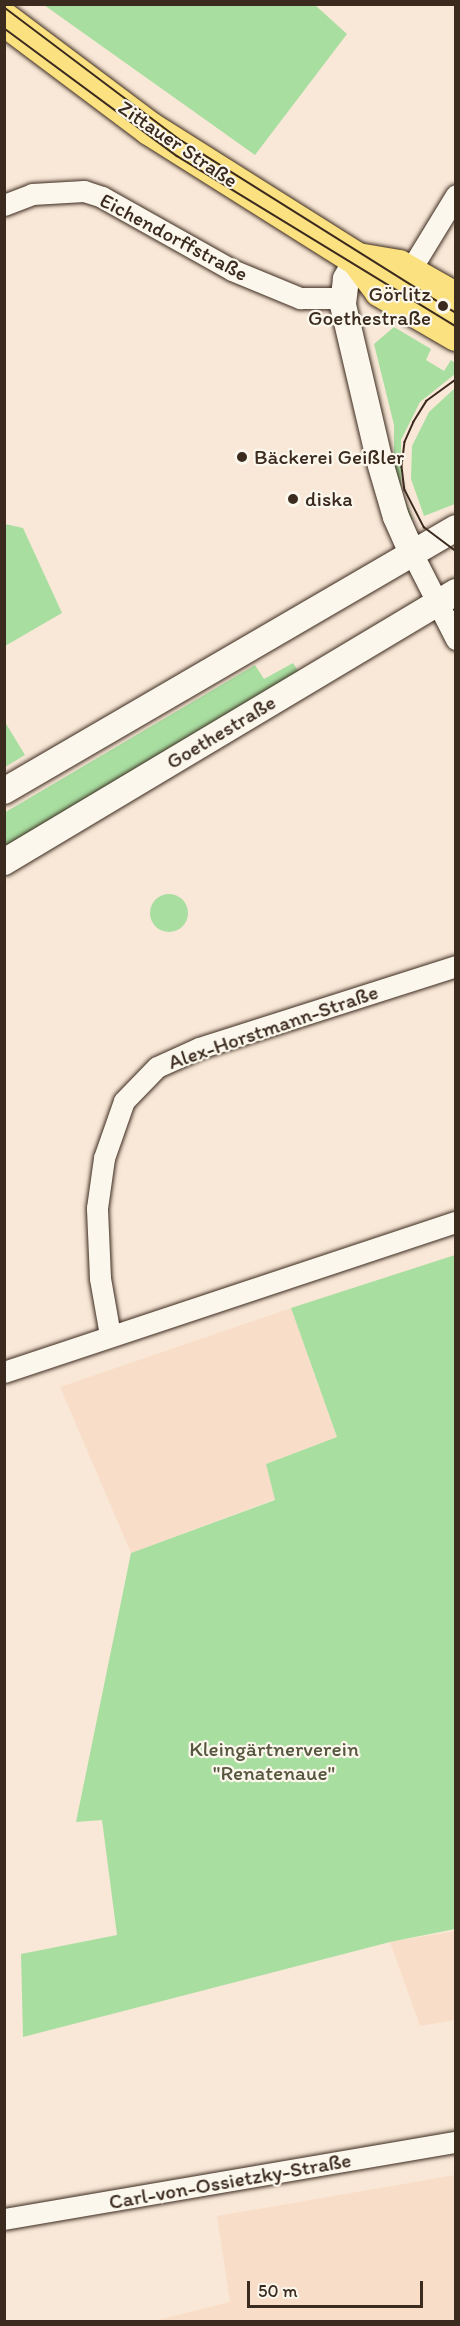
<!DOCTYPE html>
<html>
<head>
<meta charset="utf-8">
<style>
  body { margin:0 }
  #map { position:relative; width:460px; height:2326px; overflow:hidden; background:#f9e8d7; font-family:Itim,sans-serif }
  div>[style] { position:absolute }
  .built>* { inset:0; background:#f8dec8 }
  .green>* { inset:0; background:#a9dea1 }
  .round { border-radius:50% }
  .roads { filter:drop-shadow(0 0 2px #3b2a1e) drop-shadow(0 0 2px #3b2a1e) }
  .minor>* { height:21px; margin:-10.5px; padding:0 10.5px; transform-origin:10.5px; border-radius:10.5px; background:#fbf7ec }
  .tertiary>* { height:26px; margin:-13px; padding:0 13px; transform-origin:13px; border-radius:13px; background:#fbf7ec }
  .primary>* { height:33px; margin:-16.5px; padding:0 16.5px; transform-origin:16.5px; border-radius:16.5px; background:#fbe180 }
  .tram>* { height:1.5px; margin:-0.75px; padding:0 0.75px; transform-origin:0.75px; border-radius:0.75px; background:#3b2a1e }
  .dots>* { width:16px; height:16px; translate:-50% -50%; box-sizing:border-box; border:3px solid #fbf7ec; border-radius:50% }
  span { translate:-50% -50%; white-space:nowrap; text-align:center; line-height:1.15; -webkit-text-stroke:4.5px #fbf7ec; paint-order:stroke }
  .street-label { font-size:21px; color:#3b2a1e }
  .poi-label { font-size:21px; color:#3b2a1e }
  .right { translate:-100% -50%; text-align:right }
  .left { translate:0 -50%; text-align:left }
  .park-label { font-size:21px; color:#56573f }
  .frame { position:absolute; inset:0; border:6px solid #3b2a1e; pointer-events:none }
  .scale { position:absolute; left:247px; top:2281px; width:176px; height:27px; box-sizing:border-box; border:3px solid #3b2a1e; border-top:0; padding-left:8px; font-size:18px; line-height:21px; white-space:nowrap; color:#3b2a1e; -webkit-text-stroke:4px #fbf7ec; paint-order:stroke }
</style>
</head>
<body>
<div id="map">
  <div class="built">
    <div style="clip-path:polygon(291px 1308px,337px 1437px,266px 1464px,275px 1499px,131px 1553px,60px 1387px)"></div>
    <div style="clip-path:polygon(455px 1931px,455px 2020px,420px 2026px,390px 1942px)"></div>
    <div style="clip-path:polygon(455px 2175px,455px 2321px,150px 2322px,230px 2302px,217px 2216px)"></div>
  </div>
  <div class="green">
    <div style="clip-path:polygon(44px 5px,315px 5px,347px 34px,255px 155px)"></div>
    <div style="clip-path:polygon(394px 327px,431px 349px,426px 360px,444px 371px,451px 360px,455px 363px,455px 374px,420px 402px,401px 440px,401px 492px,413px 519px,406px 521px,394px 466px,394px 425px,374px 344px)"></div>
    <div style="clip-path:polygon(455px 388px,455px 504px,424px 516px,411px 479px,412px 446px,429px 412px)"></div>
    <div style="clip-path:polygon(5px 524px,23px 528px,62px 613px,5px 646px)"></div>
    <div style="clip-path:polygon(293px 663px,302px 677px,5px 852px,4px 813px,255px 665px,264px 679px)"></div>
    <div style="clip-path:polygon(5px 722px,25px 755px,5px 767px,4px 767px)"></div>
    <div class="round" style="left:150px;top:894px;width:38px;height:38px"></div>
    <div style="clip-path:polygon(455px 1255px,455px 1929px,390px 1942px,23px 2037px,21px 1954px,117px 1935px,102px 1820px,76px 1822px,131px 1553px,275px 1500px,266px 1464px,337px 1437px,291px 1308px)"></div>
  </div>
  <div class="roads">
    <div class="minor">
      <div style="left:4px;top:205px;width:30px;rotate:-21deg"></div>
      <div style="left:32px;top:194px;width:52px;rotate:-3.3deg"></div>
      <div style="left:84px;top:191px;width:19px;rotate:18deg"></div>
      <div style="left:102px;top:197px;width:149px;rotate:29.3deg"></div>
      <div style="left:232px;top:270px;width:74px;rotate:22.4deg"></div>
      <div style="left:300px;top:298px;width:44px"></div>
      <div style="left:409px;top:272px;width:90px;rotate:-58.6deg"></div>
      <div style="left:412px;top:553px;width:97px;rotate:62.9deg"></div>
      <div style="left:110px;top:1335px;width:58px;rotate:-100deg"></div>
      <div style="left:100px;top:1278px;width:70px;rotate:-92.5deg"></div>
      <div style="left:97px;top:1208px;width:50px;rotate:-82deg"></div>
      <div style="left:104px;top:1158px;width:60px;rotate:-70.7deg"></div>
      <div style="left:124px;top:1101px;width:47px;rotate:-45.9deg"></div>
      <div style="left:157px;top:1067px;width:46px;rotate:-24.3deg"></div>
      <div style="left:199px;top:1048px;width:270px;rotate:-17.7deg"></div>
      <div style="left:4px;top:1372px;width:476px;rotate:-18.4deg"></div>
      <div style="left:4px;top:2219px;width:459px;rotate:-9.7deg"></div>
    </div>
    <div class="tertiary">
      <div style="left:357px;top:259px;width:23px;rotate:119deg"></div>
      <div style="left:346px;top:279px;width:26px;rotate:97deg"></div>
      <div style="left:343px;top:305px;width:158px;rotate:76.8deg"></div>
      <div style="left:379px;top:459px;width:60px;rotate:73.7deg"></div>
      <div style="left:396px;top:517px;width:39px;rotate:66deg"></div>
      <div style="left:4px;top:791px;width:523px;rotate:-30.19deg"></div>
      <div style="left:4px;top:862px;width:527px;rotate:-30.85deg"></div>
    </div>
    <div class="primary">
      <div style="left:4px;top:19px;width:181px;rotate:36.9deg"></div>
      <div style="left:149px;top:128px;width:246px;rotate:32.2deg"></div>
      <div style="left:357px;top:259px;width:42px;rotate:9.7deg"></div>
      <div style="left:398px;top:266px;width:67px;rotate:29.6deg"></div>
      <div style="left:357px;top:259px;width:39px;rotate:53deg"></div>
      <div style="left:380px;top:290px;width:88px;rotate:30.1deg"></div>
    </div>
  </div>
  <div class="tram">
    <div style="left:4px;top:7px;width:223px;rotate:37deg"></div>
    <div style="left:182px;top:141px;width:324px;rotate:32.1deg"></div>
    <div style="left:4px;top:28px;width:215px;rotate:36.5deg"></div>
    <div style="left:177px;top:156px;width:327px;rotate:31.4deg"></div>
    <div style="left:456px;top:380px;width:36px;rotate:144deg"></div>
    <div style="left:427px;top:401px;width:25px;rotate:122deg"></div>
    <div style="left:414px;top:422px;width:22px;rotate:114deg"></div>
    <div style="left:405px;top:442px;width:25px;rotate:97deg"></div>
    <div style="left:402px;top:467px;width:23px;rotate:83deg"></div>
    <div style="left:405px;top:490px;width:42px;rotate:62.8deg"></div>
    <div style="left:424px;top:527px;width:40px;rotate:37deg"></div>
  </div>
  <div class="dots">
    <div style="left:443px;top:306px;background:#3b2a1e"></div>
    <div style="left:242px;top:457px;background:#3b2a1e"></div>
    <div style="left:293px;top:499px;background:#3b2a1e"></div>
  </div>
  <div class="street-label">
    <span style="left:178px;top:144px;rotate:34deg">Zittauer Straße</span>
    <span style="left:174px;top:237px;rotate:28deg">Eichendorffstraße</span>
    <span style="left:221px;top:732px;rotate:-31deg">Goethestraße</span>
    <span style="left:273px;top:1027px;rotate:-19deg">Alex-Horstmann-Straße</span>
    <span style="left:230px;top:2181px;rotate:-10deg">Carl-von-Ossietzky-Straße</span>
  </div>
  <div class="poi-label">
    <span class="right" style="left:431px;top:306px">Görlitz<br>Goethestraße</span>
    <span class="left" style="left:254px;top:457px">Bäckerei Geißler</span>
    <span class="left" style="left:305px;top:499px">diska</span>
  </div>
  <div class="park-label">
    <span style="left:274px;top:1761px">Kleingärtnerverein<br>"Renatenaue"</span>
  </div>
  <div class="frame"></div>
  <div class="scale">50 m</div>
</div>
</body>
</html>
